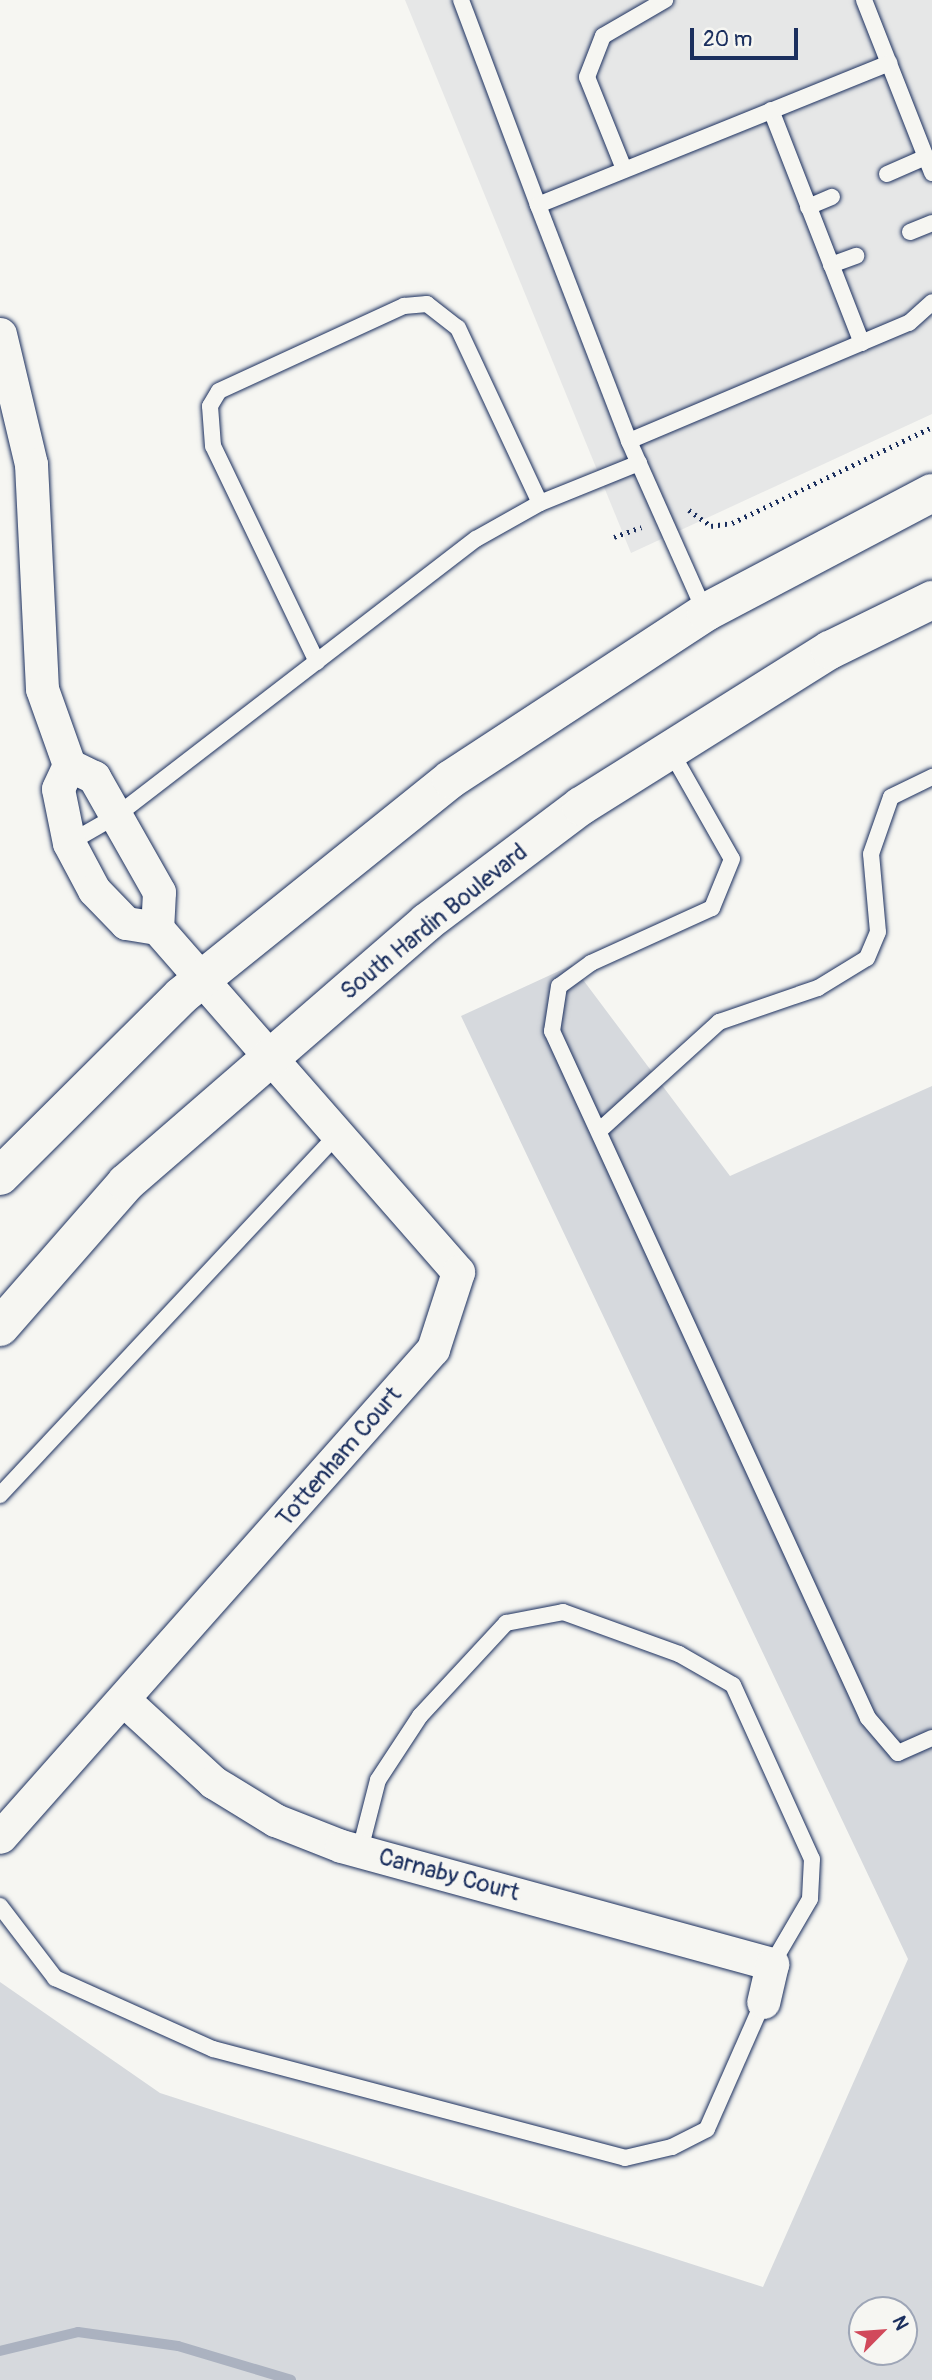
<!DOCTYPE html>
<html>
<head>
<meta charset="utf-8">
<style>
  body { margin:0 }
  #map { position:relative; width:932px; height:2380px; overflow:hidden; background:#f6f6f2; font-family:Pangolin,sans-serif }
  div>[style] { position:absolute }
  .built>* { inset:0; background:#e6e7e7 }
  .green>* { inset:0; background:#d6d9dd }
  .stream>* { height:10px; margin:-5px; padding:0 5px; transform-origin:5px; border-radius:5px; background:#abb2c0 }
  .path>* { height:4.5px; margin-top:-2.25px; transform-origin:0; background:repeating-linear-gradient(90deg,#1b2f5e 0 2px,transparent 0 7px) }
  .roads { filter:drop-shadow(0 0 2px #1b2f5e) drop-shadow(0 0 2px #1b2f5e) }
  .lane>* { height:16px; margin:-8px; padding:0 8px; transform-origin:8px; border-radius:8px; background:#f6f6f2 }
  .street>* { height:33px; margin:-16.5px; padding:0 16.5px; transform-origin:16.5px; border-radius:16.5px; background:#f6f6f2 }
  .secondary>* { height:38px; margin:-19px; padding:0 19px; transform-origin:19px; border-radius:19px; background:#f6f6f2 }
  span { translate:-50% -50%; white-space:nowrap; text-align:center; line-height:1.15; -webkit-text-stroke:5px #f6f6f2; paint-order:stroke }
  .street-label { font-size:24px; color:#1b2f5e }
  .north { position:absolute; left:848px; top:2296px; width:70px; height:70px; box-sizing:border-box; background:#f6f6f2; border:2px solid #9ea6b7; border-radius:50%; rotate:65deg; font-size:19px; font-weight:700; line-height:28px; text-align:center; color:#1b2f5e }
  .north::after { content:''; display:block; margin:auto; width:24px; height:32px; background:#d1495b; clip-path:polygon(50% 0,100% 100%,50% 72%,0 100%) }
  .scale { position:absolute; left:690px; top:28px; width:108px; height:32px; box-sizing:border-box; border:4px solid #1b2f5e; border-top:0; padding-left:9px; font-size:21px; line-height:24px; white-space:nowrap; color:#1b2f5e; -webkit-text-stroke:5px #f6f6f2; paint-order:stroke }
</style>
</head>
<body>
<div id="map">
  <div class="built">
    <div style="clip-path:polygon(405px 0,932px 0,932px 414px,631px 553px)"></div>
  </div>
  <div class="green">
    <div style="clip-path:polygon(evenodd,572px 965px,730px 1176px,932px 1086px,932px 2380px,0 2380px,0 1982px,160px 2093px,763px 2287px,908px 1959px,461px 1016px,572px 965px,862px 2310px,904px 2310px,904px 2352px,862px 2352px,862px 2310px)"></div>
  </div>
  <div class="stream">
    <div style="left:0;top:2351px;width:80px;rotate:-13.7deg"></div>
    <div style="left:78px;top:2332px;width:101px;rotate:8deg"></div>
    <div style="left:178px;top:2346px;width:118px;rotate:16.7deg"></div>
  </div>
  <div class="path">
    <div style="left:689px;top:510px;width:27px;rotate:36deg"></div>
    <div style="left:711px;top:526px;width:21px;rotate:-8deg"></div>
    <div style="left:732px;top:523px;width:222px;rotate:-25.6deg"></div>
    <div style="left:614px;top:537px;width:29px;rotate:-20deg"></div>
  </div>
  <div class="roads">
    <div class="lane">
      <div style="left:461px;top:0;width:219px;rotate:69.4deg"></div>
      <div style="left:864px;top:0;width:186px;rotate:68.5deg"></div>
      <div style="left:771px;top:110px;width:250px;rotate:68.7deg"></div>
      <div style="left:624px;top:169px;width:99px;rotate:-111.9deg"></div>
      <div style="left:587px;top:77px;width:44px;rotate:-68.7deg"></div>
      <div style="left:603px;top:36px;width:72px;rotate:-30.1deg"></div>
      <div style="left:887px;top:174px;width:43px;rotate:-23.6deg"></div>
      <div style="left:808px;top:207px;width:26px;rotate:-23deg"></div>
      <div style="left:910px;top:232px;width:24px;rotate:-22deg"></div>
      <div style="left:831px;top:265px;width:27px;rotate:-20deg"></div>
      <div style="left:629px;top:441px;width:253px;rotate:-111.1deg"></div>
      <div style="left:538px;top:205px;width:379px;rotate:-22deg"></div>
      <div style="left:705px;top:612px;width:187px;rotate:-114deg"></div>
      <div style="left:629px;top:441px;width:304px;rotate:-22.9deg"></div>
      <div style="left:909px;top:323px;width:31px;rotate:-42deg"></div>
      <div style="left:317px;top:662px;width:240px;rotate:-115.7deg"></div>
      <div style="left:213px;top:446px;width:40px;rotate:-94.3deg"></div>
      <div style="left:210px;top:406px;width:17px;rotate:-59deg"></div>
      <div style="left:219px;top:391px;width:204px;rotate:-24.7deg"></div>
      <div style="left:404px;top:306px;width:23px;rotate:-5deg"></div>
      <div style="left:427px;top:304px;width:39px;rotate:38deg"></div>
      <div style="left:458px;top:328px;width:193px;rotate:64.9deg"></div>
      <div style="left:670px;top:750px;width:125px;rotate:60.4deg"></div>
      <div style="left:732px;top:859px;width:53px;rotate:112.2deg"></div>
      <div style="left:712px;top:908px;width:133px;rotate:155.6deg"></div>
      <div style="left:591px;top:963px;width:39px;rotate:144deg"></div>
      <div style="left:559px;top:986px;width:46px;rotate:98.8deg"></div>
      <div style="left:552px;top:1031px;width:756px;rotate:65.3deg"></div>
      <div style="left:868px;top:1718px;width:46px;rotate:49.4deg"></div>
      <div style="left:898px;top:1753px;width:37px;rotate:-24deg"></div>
      <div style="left:69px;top:843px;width:54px;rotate:-29.9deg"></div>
      <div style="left:116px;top:816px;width:454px;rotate:-37.6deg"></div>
      <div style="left:476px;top:539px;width:73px;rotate:-29.4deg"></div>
      <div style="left:540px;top:503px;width:107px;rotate:-22deg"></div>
      <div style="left:600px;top:1130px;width:161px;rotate:-42.2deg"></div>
      <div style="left:719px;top:1022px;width:105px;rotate:-19deg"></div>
      <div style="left:818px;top:988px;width:57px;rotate:-31.5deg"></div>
      <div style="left:867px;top:958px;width:28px;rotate:-67deg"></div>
      <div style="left:878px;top:932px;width:78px;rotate:-95.1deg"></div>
      <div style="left:871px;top:854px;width:60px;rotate:-70.7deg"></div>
      <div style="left:891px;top:797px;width:46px;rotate:-26deg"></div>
      <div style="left:0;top:1495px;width:496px;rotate:-46.9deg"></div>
      <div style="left:360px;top:1850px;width:72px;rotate:-75.6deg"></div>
      <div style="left:378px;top:1780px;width:77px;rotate:-56.7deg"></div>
      <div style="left:420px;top:1716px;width:127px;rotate:-47.2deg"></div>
      <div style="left:506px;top:1623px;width:58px;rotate:-10.9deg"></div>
      <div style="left:563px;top:1612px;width:123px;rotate:19.9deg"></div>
      <div style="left:679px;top:1654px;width:62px;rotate:29.9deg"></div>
      <div style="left:733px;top:1685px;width:191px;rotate:65.6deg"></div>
      <div style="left:812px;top:1859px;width:40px;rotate:92.9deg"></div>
      <div style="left:810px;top:1899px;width:75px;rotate:120.3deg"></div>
      <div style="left:0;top:1906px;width:91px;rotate:52.6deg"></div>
      <div style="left:55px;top:1978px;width:173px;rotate:24.2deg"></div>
      <div style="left:213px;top:2049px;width:426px;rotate:14.8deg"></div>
      <div style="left:625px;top:2158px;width:48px;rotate:-13.2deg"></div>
      <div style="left:672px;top:2147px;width:39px;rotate:-27deg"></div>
      <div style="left:707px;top:2129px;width:139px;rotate:-66.2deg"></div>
    </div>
    <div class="street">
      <div style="left:0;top:334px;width:134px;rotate:76.6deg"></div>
      <div style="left:31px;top:464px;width:225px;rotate:87.2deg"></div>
      <div style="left:42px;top:689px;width:81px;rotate:70.4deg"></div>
      <div style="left:69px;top:765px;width:26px;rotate:115deg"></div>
      <div style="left:58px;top:789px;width:55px;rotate:78.5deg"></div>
      <div style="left:69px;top:843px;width:53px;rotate:62deg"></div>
      <div style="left:94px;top:890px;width:46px;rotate:45.9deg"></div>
      <div style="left:126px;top:923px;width:31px;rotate:9deg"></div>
      <div style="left:157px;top:928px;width:457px;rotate:48.8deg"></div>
      <div style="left:458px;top:1272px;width:81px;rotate:108deg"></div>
      <div style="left:433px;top:1349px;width:652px;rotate:131.58deg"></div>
      <div style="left:69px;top:765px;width:28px;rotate:26deg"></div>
      <div style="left:94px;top:777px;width:132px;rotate:60.5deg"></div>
      <div style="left:159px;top:892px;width:36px;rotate:93deg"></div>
      <div style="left:125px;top:1701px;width:120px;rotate:42.6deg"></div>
      <div style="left:213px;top:1782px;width:73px;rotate:31.5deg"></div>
      <div style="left:275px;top:1820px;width:71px;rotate:21.5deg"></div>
      <div style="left:341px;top:1846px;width:447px;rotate:15.3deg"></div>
      <div style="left:772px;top:1964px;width:39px;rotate:103deg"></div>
    </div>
    <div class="secondary">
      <div style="left:0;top:1176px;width:255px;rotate:-44.8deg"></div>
      <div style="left:181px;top:996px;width:346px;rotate:-38.8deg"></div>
      <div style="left:451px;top:779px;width:305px;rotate:-33.2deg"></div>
      <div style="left:706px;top:612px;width:255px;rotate:-27.8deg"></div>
      <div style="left:0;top:1327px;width:191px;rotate:-48.8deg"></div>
      <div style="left:126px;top:1183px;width:398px;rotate:-40.9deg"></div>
      <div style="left:427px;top:922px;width:193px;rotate:-37deg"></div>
      <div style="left:581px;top:806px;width:294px;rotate:-32.1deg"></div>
      <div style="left:830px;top:650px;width:114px;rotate:-26.1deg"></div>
    </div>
  </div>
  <div class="street-label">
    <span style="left:434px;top:922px;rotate:-39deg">South Hardin Boulevard</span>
    <span style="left:339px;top:1457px;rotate:-49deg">Tottenham Court</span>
    <span style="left:449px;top:1875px;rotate:15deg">Carnaby Court</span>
  </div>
  <div class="north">N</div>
  <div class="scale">20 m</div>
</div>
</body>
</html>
